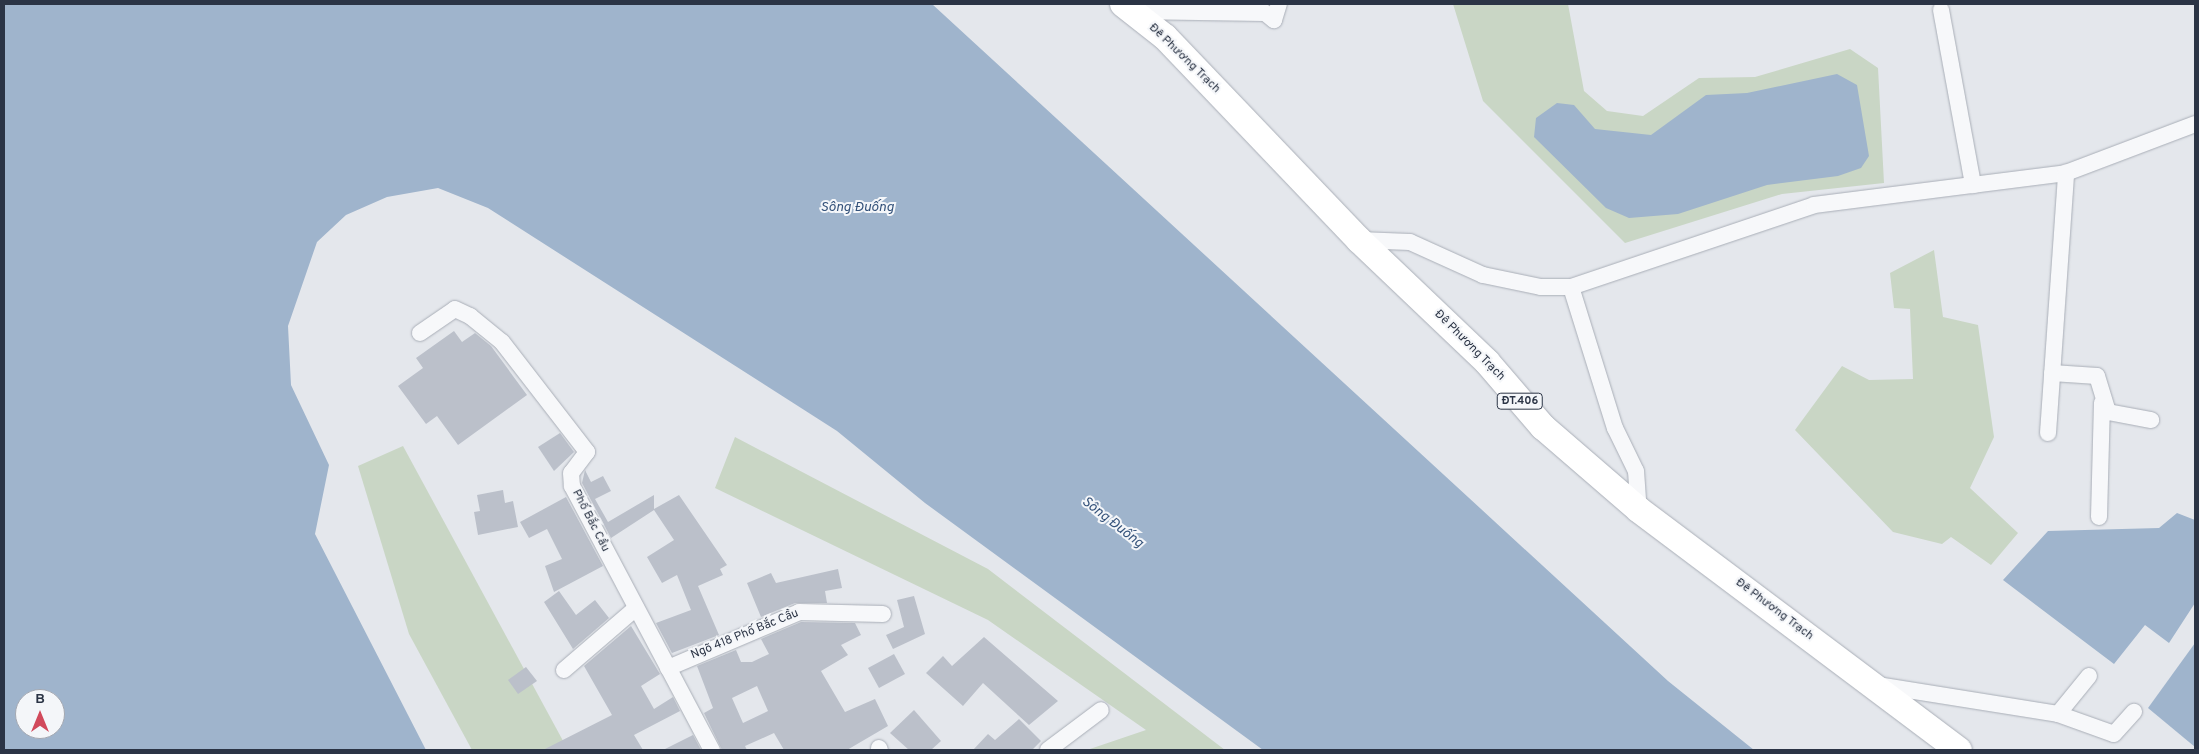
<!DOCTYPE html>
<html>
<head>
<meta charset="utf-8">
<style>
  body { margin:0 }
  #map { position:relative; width:2199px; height:754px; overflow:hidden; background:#e4e7ec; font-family:Overpass,sans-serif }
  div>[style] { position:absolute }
  .green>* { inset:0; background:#c9d6c5 }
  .water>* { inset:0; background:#9fb4cc }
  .building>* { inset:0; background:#bbc0ca }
  .roads { filter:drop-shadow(0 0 1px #a9aeb7) drop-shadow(0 0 1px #a9aeb7) }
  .minor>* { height:16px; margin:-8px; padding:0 8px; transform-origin:8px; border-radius:8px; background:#f7f8fa }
  .primary>* { height:26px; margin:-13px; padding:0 13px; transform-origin:13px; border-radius:13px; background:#fff }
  span { translate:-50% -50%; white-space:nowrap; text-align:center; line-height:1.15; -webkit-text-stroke:4px #f4f6f9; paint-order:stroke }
  .shield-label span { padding:1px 4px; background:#f4f6f9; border:1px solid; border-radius:4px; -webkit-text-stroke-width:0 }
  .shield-label { font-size:11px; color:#2b3445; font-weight:700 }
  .street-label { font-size:12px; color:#2b3445 }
  .water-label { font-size:14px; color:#34527a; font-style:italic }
  .frame { position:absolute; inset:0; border:5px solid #2b3445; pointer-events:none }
  .north { position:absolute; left:15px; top:689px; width:50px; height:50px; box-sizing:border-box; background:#f4f6f9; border:1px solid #a4a8b1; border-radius:50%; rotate:0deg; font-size:14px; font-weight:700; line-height:20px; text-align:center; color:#2b3445 }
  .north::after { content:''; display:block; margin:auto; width:18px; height:22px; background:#d1495b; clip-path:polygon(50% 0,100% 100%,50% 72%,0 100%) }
</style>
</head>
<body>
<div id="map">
  <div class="green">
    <div style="clip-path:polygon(1453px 4px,1568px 4px,1584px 91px,1607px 111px,1643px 116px,1699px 78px,1755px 77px,1850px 49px,1878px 68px,1884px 183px,1782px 194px,1625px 243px,1483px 101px)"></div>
    <div style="clip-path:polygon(1934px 250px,1943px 317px,1978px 325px,1994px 437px,1970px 488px,2018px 533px,1991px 565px,1951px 537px,1942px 544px,1893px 532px,1795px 430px,1842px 366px,1869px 380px,1913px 379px,1910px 309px,1894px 308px,1890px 273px)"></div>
    <div style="clip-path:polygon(735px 437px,988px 569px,1225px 750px,1087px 750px,1146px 730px,988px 620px,715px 488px)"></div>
    <div style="clip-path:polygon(403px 446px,568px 750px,472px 750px,409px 634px,358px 466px)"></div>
  </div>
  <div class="water">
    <div style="clip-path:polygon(evenodd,4px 4px,932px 4px,1668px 681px,1754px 750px,1263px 750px,925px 503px,837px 431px,488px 208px,438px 188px,387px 197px,346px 215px,317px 242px,288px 326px,291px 385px,329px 465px,315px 534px,426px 750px,4px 750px,4px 4px,25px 699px,55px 699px,55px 729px,25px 729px,25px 699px)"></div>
    <div style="clip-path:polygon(1837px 74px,1857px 85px,1869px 156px,1861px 168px,1838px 176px,1767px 185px,1678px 214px,1629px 218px,1606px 208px,1534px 137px,1536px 118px,1557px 103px,1574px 105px,1595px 129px,1651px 135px,1706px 95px,1747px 93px)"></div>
    <div style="clip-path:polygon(2177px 513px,2195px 520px,2195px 603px,2169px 643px,2145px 625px,2114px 664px,2003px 580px,2048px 531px,2159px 528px)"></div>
    <div style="clip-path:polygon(2195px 643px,2195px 747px,2148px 708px)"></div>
  </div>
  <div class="building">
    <div style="clip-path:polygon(454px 331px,462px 342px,475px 333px,491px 346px,527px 395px,458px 445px,437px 416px,426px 424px,398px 386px,423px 368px,416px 358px)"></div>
    <div style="clip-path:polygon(560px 433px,574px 452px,554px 471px,538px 447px)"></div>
    <div style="clip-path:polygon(585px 470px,591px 482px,603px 476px,611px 491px,595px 499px,608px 522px,654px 495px,654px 509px,679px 495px,727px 565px,720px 569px,723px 575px,698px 586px,719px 635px,672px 653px,656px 623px,691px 610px,677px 575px,662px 583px,647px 557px,674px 540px,654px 510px,611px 538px,582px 483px)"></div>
    <div style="clip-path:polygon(503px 490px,505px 503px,513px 501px,518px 527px,478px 535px,474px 512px,480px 511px,477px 495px)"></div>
    <div style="clip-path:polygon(566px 497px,603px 566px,554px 592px,545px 566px,562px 559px,547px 529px,529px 538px,520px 522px)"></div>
    <div style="clip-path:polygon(838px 569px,842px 588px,825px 591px,827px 603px,795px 603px,761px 617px,747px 583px,771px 573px,776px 583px)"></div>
    <div style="clip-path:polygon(559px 591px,576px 615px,595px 600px,609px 618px,573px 649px,544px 602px)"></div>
    <div style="clip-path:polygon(914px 596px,925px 634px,893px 649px,886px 635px,904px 627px,897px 600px)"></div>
    <div style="clip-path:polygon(evenodd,801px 622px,855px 623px,861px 635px,841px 645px,848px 655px,821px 671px,845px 712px,875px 699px,888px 726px,847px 750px,784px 750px,774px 733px,745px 746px,747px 750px,722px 750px,704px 713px,713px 708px,697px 666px,736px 650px,741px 662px,752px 662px,769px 654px,761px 639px,801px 622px,757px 686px,768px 711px,743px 723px,732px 698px,757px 686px)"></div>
    <div style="clip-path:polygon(631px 626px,660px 674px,641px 686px,654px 709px,673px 697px,680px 711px,634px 735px,643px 750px,543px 750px,612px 715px,584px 666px)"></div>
    <div style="clip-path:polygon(984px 637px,1058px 701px,1029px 725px,983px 683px,963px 706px,926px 673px,943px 656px,952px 666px)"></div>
    <div style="clip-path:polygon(894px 654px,905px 674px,879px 688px,868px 668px)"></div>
    <div style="clip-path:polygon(526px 667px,537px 681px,518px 694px,508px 680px)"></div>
    <div style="clip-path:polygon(914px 710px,941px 741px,931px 750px,909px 750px,890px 733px)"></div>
    <div style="clip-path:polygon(1019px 719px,1041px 741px,1032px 750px,973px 750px,988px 734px,995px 740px)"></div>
    <div style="clip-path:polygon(693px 735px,701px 750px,663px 750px)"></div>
  </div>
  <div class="roads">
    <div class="minor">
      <div style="left:1941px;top:10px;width:178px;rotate:79.6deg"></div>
      <div style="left:1132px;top:11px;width:133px;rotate:0.9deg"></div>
      <div style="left:1264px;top:12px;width:13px;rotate:39deg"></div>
      <div style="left:1274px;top:20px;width:17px;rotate:-73deg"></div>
      <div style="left:1359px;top:240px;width:51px;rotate:2.2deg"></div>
      <div style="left:1410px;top:242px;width:80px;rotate:24.3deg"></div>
      <div style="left:1483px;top:275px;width:59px;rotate:11.7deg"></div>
      <div style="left:1541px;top:287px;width:30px"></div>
      <div style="left:1571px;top:287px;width:256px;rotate:-18.6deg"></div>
      <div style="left:1814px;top:205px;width:254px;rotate:-7.2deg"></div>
      <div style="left:2066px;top:173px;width:138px;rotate:-20.8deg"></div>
      <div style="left:1571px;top:287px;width:148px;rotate:72.7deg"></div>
      <div style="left:1615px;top:428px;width:48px;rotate:64deg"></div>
      <div style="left:1636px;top:471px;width:39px;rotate:86deg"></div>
      <div style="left:420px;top:333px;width:42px;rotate:-34.4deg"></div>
      <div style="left:455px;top:309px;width:17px;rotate:25deg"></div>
      <div style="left:470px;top:316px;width:41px;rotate:39.1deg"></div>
      <div style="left:502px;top:342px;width:139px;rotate:52.3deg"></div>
      <div style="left:587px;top:452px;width:26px;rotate:127deg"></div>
      <div style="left:571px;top:473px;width:13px;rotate:86deg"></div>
      <div style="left:572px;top:486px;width:299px;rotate:62.1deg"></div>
      <div style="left:2052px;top:373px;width:45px;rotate:3.8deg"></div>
      <div style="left:2097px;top:376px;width:38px;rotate:73deg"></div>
      <div style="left:2108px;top:412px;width:44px;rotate:10.5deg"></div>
      <div style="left:2048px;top:433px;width:261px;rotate:-86deg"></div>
      <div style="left:2099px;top:517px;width:114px;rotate:-88.5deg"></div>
      <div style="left:668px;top:668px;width:142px;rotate:-23.1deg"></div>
      <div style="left:799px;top:612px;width:84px;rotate:1.4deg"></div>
      <div style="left:564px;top:670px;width:95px;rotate:-40.7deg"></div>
      <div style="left:1877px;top:685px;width:183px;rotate:9.1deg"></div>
      <div style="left:2058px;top:714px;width:49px;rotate:-50.8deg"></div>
      <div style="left:2058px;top:714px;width:59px;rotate:19.7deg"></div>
      <div style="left:2114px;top:734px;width:30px;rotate:-48deg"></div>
      <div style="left:879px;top:748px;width:2px;rotate:63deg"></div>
      <div style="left:1048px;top:750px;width:66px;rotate:-37deg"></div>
    </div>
    <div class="primary">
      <div style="left:1123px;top:4px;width:53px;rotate:38.2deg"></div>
      <div style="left:1165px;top:37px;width:281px;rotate:46.3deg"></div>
      <div style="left:1359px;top:240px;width:177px;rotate:43.6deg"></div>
      <div style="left:1487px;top:362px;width:86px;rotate:49.3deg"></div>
      <div style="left:1543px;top:427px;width:127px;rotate:40.8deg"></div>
      <div style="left:1639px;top:510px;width:400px;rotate:36.9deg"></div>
    </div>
  </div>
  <div class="shield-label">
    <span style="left:1520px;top:401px">ĐT.406</span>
  </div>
  <div class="street-label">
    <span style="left:1184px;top:59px;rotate:44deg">Đê Phương Trạch</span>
    <span style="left:1469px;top:346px;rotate:45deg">Đê Phương Trạch</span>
    <span style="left:590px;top:521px;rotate:63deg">Phố Bắc Cầu</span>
    <span style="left:1774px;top:610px;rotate:37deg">Đê Phương Trạch</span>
    <span style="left:745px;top:635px;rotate:-22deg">Ngõ 418 Phố Bắc Cầu</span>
  </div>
  <div class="water-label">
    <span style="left:857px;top:208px">Sông Đuống</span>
    <span style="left:1112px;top:523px;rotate:38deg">Sông Đuống</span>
  </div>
  <div class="frame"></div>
  <div class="north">B</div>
</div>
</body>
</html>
